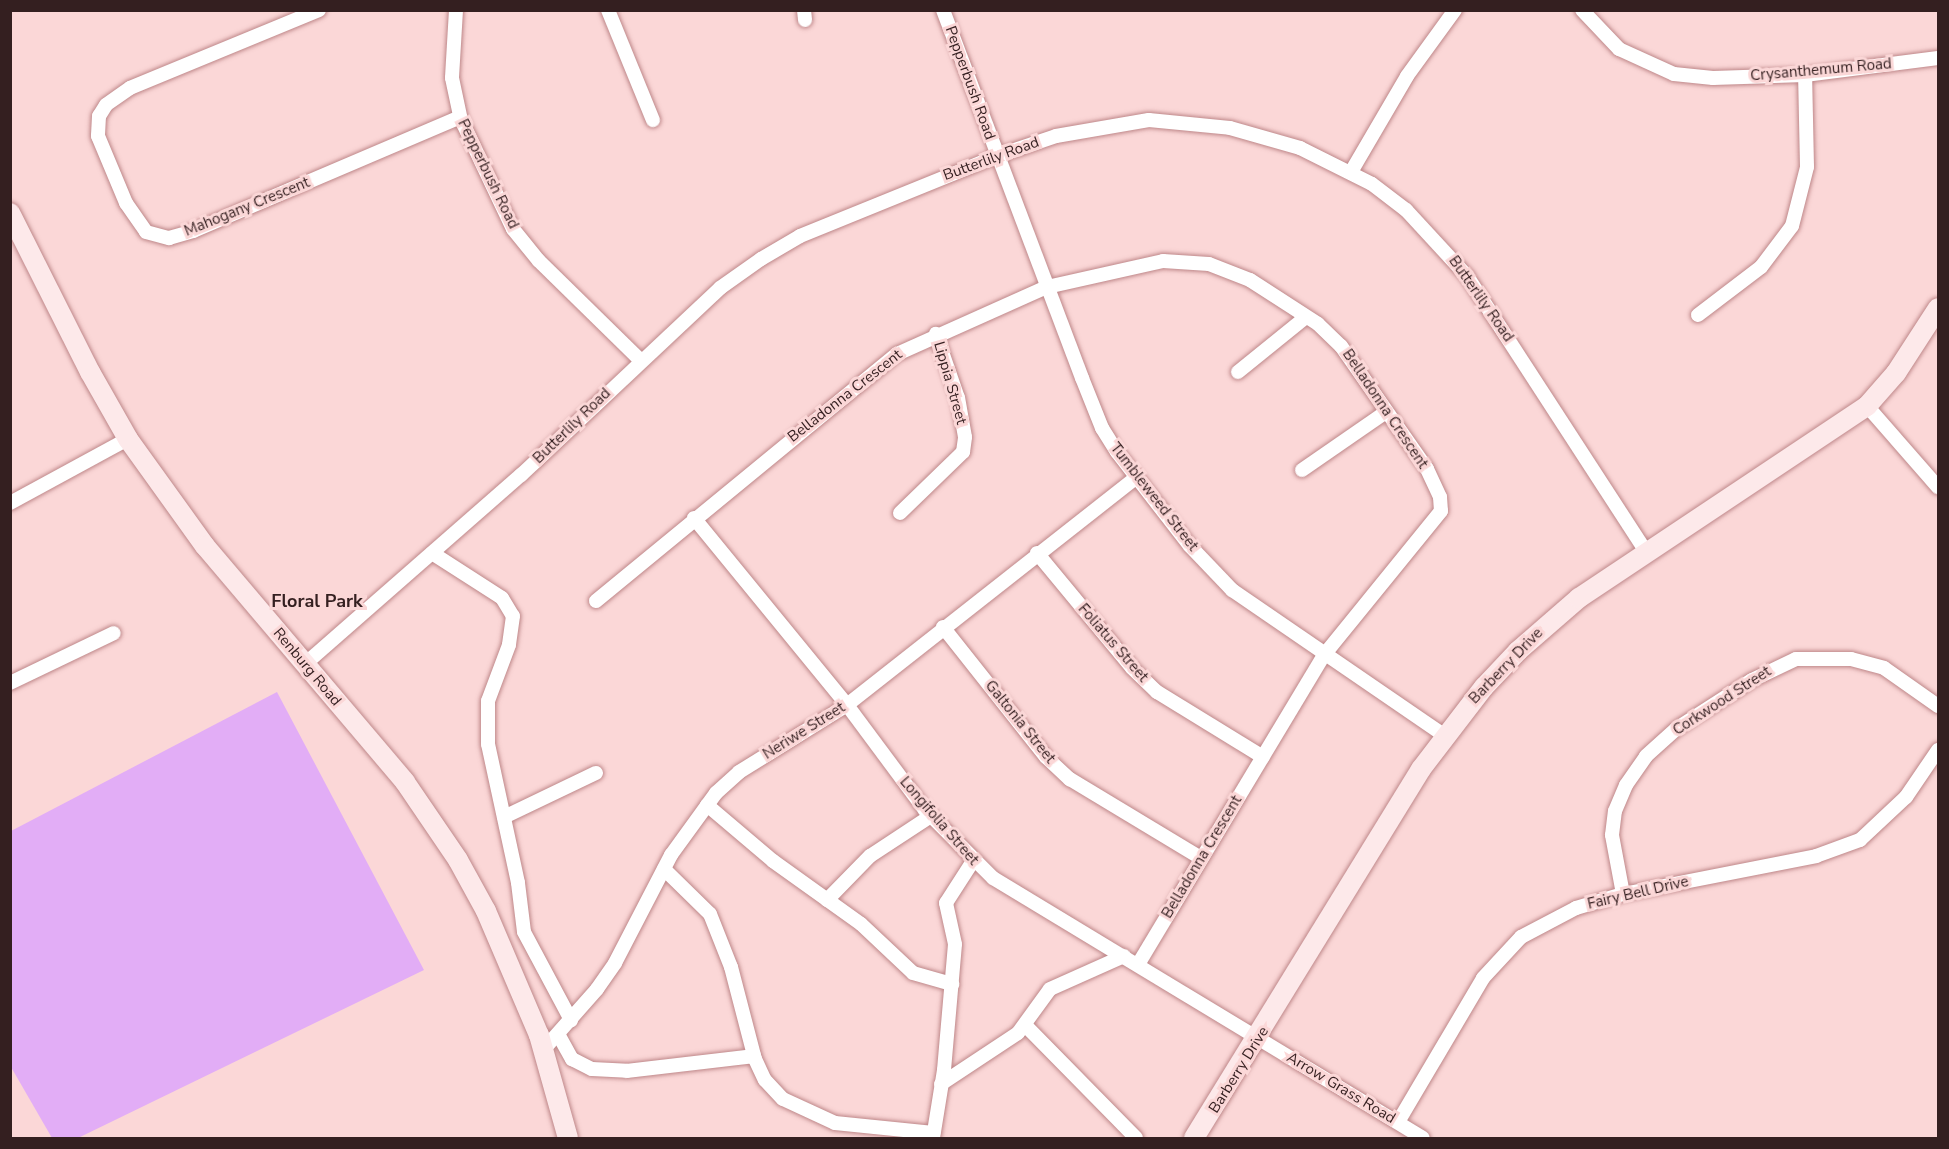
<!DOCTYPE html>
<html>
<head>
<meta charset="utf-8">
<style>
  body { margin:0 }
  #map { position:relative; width:1949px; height:1149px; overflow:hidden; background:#fbd7d7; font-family:"Nunito Sans",sans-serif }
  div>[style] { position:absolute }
  .green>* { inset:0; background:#e2adf6 }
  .roads { filter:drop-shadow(0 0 2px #be8789) drop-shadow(0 0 2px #be8789) }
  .street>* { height:14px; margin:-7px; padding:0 7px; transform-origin:7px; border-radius:7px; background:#fff }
  .secondary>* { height:20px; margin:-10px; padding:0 10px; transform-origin:10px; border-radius:10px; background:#fde9ea }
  span { translate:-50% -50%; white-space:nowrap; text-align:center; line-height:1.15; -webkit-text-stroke:6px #fbd7d7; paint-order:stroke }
  .street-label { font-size:15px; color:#341f20 }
  .quarter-label { font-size:18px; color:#341f20; font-weight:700 }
  .frame { position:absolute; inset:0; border:12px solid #341f20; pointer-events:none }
</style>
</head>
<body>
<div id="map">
  <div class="green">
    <div style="clip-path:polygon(277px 692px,424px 970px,78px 1138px,52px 1138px,11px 1067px,11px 831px)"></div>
  </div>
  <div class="roads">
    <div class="street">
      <div style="left:319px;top:10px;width:204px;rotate:157.6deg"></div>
      <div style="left:130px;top:88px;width:29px;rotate:145deg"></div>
      <div style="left:106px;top:105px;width:13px;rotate:122deg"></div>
      <div style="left:99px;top:116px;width:20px;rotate:93deg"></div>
      <div style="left:98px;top:136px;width:73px;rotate:67.3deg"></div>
      <div style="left:126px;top:203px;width:35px;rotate:55deg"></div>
      <div style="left:146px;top:232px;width:24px;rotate:15deg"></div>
      <div style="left:169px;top:238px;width:25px;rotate:-16deg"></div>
      <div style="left:193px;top:231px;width:290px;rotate:-23.1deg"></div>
      <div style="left:456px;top:10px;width:68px;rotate:93.4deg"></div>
      <div style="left:452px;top:78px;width:40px;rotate:78deg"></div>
      <div style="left:460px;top:117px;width:124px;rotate:64.7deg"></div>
      <div style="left:513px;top:229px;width:41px;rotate:50.9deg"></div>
      <div style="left:539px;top:261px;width:141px;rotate:44.4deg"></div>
      <div style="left:608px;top:10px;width:119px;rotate:67.8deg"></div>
      <div style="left:804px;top:10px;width:10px;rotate:84deg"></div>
      <div style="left:943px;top:10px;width:393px;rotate:69.3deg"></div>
      <div style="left:1082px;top:378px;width:54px;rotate:68.2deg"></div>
      <div style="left:1102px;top:428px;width:28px;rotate:58deg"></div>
      <div style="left:1117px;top:452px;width:119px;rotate:52.2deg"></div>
      <div style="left:1190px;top:546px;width:61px;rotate:46.3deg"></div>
      <div style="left:1232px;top:590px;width:257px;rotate:34.4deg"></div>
      <div style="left:1582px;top:10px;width:54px;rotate:46.5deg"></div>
      <div style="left:1619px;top:49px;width:60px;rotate:24.4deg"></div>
      <div style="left:1674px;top:74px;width:39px;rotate:6deg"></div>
      <div style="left:1713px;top:78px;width:92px;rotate:-1.9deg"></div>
      <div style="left:1805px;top:75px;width:134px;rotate:-7.3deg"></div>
      <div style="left:1351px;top:172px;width:111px;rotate:-59.7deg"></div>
      <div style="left:1407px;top:76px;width:82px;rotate:-54deg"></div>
      <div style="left:1698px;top:315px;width:79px;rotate:-37.3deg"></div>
      <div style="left:1761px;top:267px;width:51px;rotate:-52.9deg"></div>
      <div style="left:1792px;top:226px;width:61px;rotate:-75.7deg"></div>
      <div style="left:1807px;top:167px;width:92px;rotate:-91.2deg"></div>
      <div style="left:1238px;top:372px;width:87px;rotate:-39deg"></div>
      <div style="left:1867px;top:406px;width:108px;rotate:48.8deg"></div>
      <div style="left:1302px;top:470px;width:102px;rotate:-34.6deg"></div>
      <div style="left:10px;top:503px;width:134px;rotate:-28.5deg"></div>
      <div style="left:900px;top:513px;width:88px;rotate:-44.1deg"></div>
      <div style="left:963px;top:452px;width:15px;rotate:-82deg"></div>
      <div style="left:965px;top:437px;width:40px;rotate:-100deg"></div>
      <div style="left:958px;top:398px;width:68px;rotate:-109deg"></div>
      <div style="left:694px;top:518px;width:242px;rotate:50.7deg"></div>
      <div style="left:847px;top:705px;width:131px;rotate:53.4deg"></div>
      <div style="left:925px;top:810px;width:96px;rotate:45deg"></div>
      <div style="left:993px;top:878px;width:502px;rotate:31.16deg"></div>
      <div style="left:432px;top:553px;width:83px;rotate:32.7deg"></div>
      <div style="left:502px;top:598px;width:21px;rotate:59deg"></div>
      <div style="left:513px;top:616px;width:29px;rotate:98deg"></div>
      <div style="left:509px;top:645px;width:60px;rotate:110.6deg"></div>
      <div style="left:488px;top:701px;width:43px;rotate:90deg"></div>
      <div style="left:488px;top:744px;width:142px;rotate:77.8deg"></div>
      <div style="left:518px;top:883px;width:49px;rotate:83deg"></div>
      <div style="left:524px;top:932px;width:100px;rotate:61.9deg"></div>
      <div style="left:1037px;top:553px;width:149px;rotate:50.4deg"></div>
      <div style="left:1132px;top:668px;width:35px;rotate:44deg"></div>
      <div style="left:1157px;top:692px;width:124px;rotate:31.5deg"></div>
      <div style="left:596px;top:601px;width:389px;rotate:-39.4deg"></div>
      <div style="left:897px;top:354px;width:164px;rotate:-24.1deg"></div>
      <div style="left:1047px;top:287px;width:119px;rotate:-12.6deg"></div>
      <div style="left:1163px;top:261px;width:46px;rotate:3.7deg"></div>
      <div style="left:1209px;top:264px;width:44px;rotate:21.3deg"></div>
      <div style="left:1250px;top:280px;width:81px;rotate:32.9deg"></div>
      <div style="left:1318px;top:324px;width:32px;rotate:44deg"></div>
      <div style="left:1341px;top:346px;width:150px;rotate:55deg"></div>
      <div style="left:1427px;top:469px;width:31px;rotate:65deg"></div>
      <div style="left:1440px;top:497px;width:14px;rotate:86deg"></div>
      <div style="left:1441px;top:511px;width:186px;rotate:129.1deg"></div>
      <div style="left:1324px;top:655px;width:361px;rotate:121deg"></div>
      <div style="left:943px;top:627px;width:166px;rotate:51.6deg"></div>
      <div style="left:1046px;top:757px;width:33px;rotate:43deg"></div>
      <div style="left:1070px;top:779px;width:153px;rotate:31.1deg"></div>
      <div style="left:305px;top:664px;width:287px;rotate:-41.2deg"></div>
      <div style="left:521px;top:475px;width:273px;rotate:-43.2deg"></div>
      <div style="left:720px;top:288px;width:50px;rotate:-35.3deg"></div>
      <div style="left:761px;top:259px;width:45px;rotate:-30.5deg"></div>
      <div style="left:800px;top:236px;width:213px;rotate:-22.1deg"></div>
      <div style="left:997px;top:156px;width:62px;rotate:-18.7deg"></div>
      <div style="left:1056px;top:136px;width:94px;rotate:-9.8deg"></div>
      <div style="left:1149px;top:120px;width:81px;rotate:5.6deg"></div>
      <div style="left:1230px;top:128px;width:73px;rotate:15.9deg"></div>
      <div style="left:1300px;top:148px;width:80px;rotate:26.6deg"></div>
      <div style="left:1372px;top:184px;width:43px;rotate:37.4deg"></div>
      <div style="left:1406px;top:210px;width:90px;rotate:47.3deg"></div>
      <div style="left:1467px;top:276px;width:330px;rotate:57deg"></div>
      <div style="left:10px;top:683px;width:115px;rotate:-25.7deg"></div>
      <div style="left:707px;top:805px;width:87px;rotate:40.3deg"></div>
      <div style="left:773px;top:861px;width:108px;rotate:35.6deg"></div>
      <div style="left:861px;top:924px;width:71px;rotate:43.3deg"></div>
      <div style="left:913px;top:973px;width:41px;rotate:15.8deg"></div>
      <div style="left:504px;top:817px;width:102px;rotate:-25.6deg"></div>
      <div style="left:664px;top:869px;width:64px;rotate:44.4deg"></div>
      <div style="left:710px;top:914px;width:57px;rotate:68.4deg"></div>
      <div style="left:731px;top:967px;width:95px;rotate:75.4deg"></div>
      <div style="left:755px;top:1059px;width:23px;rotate:65deg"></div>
      <div style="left:765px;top:1080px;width:26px;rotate:47deg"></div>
      <div style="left:783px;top:1099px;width:57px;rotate:24.8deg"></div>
      <div style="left:835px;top:1123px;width:99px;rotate:5.8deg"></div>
      <div style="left:1623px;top:894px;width:60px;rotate:-100.6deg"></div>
      <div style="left:1612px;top:835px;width:24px;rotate:-83deg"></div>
      <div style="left:1615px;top:811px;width:28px;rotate:-67deg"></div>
      <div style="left:1626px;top:785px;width:35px;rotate:-55deg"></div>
      <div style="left:1646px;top:756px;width:40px;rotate:-42deg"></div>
      <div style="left:1676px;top:729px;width:90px;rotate:-32.8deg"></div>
      <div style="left:1752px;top:680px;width:49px;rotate:-25.5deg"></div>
      <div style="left:1796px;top:659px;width:55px"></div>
      <div style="left:1851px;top:659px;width:34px;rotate:15deg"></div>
      <div style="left:1884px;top:668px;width:66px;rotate:35.1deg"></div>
      <div style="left:827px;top:900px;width:62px;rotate:-45.7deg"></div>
      <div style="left:870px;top:856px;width:73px;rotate:-33.3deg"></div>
      <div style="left:1026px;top:1026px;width:157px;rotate:45.5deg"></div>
      <div style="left:558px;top:1034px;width:29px;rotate:61deg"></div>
      <div style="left:572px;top:1059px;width:22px;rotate:27deg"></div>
      <div style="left:592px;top:1069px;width:35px;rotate:3deg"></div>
      <div style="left:627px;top:1071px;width:128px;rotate:-6.7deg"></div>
      <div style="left:544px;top:1049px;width:80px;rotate:-48.5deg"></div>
      <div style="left:597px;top:989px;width:32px;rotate:-55deg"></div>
      <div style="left:615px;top:963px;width:122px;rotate:-62.6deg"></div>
      <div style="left:671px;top:855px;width:77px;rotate:-54deg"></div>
      <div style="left:716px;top:793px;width:31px;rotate:-42deg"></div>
      <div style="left:739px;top:772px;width:127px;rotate:-31.8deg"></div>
      <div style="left:847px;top:705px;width:367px;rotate:-38.2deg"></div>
      <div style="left:941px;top:1084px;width:92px;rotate:-33.5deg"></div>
      <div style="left:1018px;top:1033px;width:54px;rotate:-54deg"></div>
      <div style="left:1050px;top:989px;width:81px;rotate:-24deg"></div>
      <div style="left:1398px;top:1122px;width:167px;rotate:-59.4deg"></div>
      <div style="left:1483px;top:978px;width:56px;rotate:-47.2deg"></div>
      <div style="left:1521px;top:937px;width:62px;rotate:-27.8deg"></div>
      <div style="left:1576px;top:908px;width:49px;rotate:-16.6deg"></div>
      <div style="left:1623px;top:894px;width:197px;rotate:-11.1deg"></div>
      <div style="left:1816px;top:856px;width:47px;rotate:-20deg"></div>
      <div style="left:1860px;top:840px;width:63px;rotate:-43.1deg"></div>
      <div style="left:1906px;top:797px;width:57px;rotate:-55.8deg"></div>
      <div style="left:933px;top:1138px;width:69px;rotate:-80.8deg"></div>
      <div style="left:944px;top:1070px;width:126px;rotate:-85deg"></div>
      <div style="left:955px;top:944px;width:42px;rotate:-102.4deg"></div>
      <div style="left:946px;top:903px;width:50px;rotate:-57.3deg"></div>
    </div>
    <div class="secondary">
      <div style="left:10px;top:213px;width:178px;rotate:63.3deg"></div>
      <div style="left:90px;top:372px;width:77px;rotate:60.4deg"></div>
      <div style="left:128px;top:439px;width:132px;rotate:54.3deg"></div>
      <div style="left:205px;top:546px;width:309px;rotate:49.7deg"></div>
      <div style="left:405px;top:782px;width:94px;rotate:55.8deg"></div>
      <div style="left:458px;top:860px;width:58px;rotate:61.2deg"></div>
      <div style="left:486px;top:911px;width:135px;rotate:66.9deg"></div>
      <div style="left:539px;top:1035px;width:107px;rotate:74.3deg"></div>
      <div style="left:1194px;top:1138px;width:433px;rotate:-58.4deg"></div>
      <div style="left:1421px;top:769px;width:103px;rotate:-52.5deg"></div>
      <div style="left:1484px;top:687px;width:50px;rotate:-46.6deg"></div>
      <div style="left:1518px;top:651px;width:81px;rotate:-41deg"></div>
      <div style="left:1579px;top:598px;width:346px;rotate:-33.7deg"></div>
      <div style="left:1867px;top:406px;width:44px;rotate:-48.7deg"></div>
      <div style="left:1896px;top:373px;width:77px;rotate:-57.1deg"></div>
    </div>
  </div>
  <div class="street-label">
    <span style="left:1821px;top:70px;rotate:-5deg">Crysanthemum Road</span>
    <span style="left:970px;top:83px;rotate:70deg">Pepperbush Road</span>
    <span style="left:991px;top:159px;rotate:-20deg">Butterlily Road</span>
    <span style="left:488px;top:174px;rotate:64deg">Pepperbush Road</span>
    <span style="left:247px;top:207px;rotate:-22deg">Mahogany Crescent</span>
    <span style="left:1481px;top:299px;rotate:55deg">Butterlily Road</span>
    <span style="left:950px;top:383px;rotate:74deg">Lippia Street</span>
    <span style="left:845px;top:396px;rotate:-38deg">Belladonna Crescent</span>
    <span style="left:1385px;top:409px;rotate:56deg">Belladonna Crescent</span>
    <span style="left:572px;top:426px;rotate:-44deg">Butterlily Road</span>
    <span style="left:1154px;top:497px;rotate:52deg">Tumbleweed Street</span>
    <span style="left:1113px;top:643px;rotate:49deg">Foliatus Street</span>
    <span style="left:1506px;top:666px;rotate:-46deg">Barberry Drive</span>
    <span style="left:307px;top:667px;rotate:50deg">Renburg Road</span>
    <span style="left:1722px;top:701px;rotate:-33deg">Corkwood Street</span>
    <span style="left:1020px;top:722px;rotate:51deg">Galtonia Street</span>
    <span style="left:804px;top:731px;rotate:-32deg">Neriwe Street</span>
    <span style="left:939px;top:821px;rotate:49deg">Longifolia Street</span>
    <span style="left:1202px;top:857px;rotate:-59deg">Belladonna Crescent</span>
    <span style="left:1638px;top:893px;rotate:-13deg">Fairy Bell Drive</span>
    <span style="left:1239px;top:1070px;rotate:-58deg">Barberry Drive</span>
    <span style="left:1341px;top:1088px;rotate:31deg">Arrow Grass Road</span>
  </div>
  <div class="quarter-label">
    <span style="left:317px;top:601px">Floral Park</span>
  </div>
  <div class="frame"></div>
</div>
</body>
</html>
